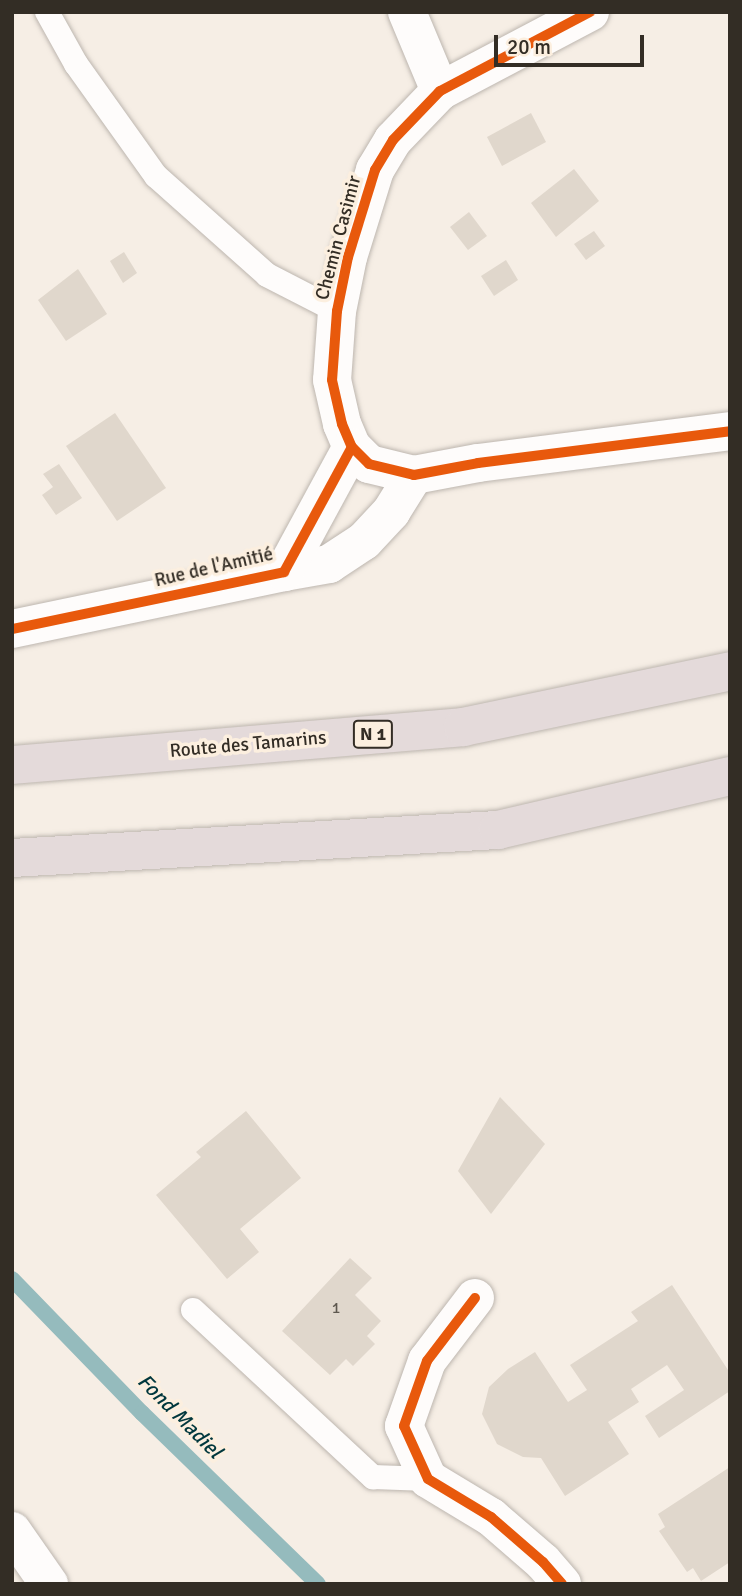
<!DOCTYPE html>
<html>
<head>
<meta charset="utf-8">
<style>
  body { margin:0 }
  #map { position:relative; width:742px; height:1596px; overflow:hidden; background:#f6eee5; font-family:Signika,sans-serif }
  div>[style] { position:absolute }
  .stream>* { height:16px; margin:-8px; padding:0 8px; transform-origin:8px; border-radius:8px; background:#95bbbd }
  .building>* { inset:0; background:#e0d7cc }
  .roads { filter:drop-shadow(0 0 2px #bdb6af) drop-shadow(0 0 2px #bdb6af) }
  .lane>* { height:24px; margin:-12px; padding:0 12px; transform-origin:12px; border-radius:12px; background:#fefcfb }
  .street>* { height:38px; margin:-19px; padding:0 19px; transform-origin:19px; border-radius:19px; background:#fefcfb }
  .highway>* { height:38px; margin:-19px; padding:0 19px; transform-origin:19px; border-radius:19px; background:#e4dada }
  .cycleway>* { height:10px; margin:-5px; padding:0 5px; transform-origin:5px; border-radius:5px; background:#e8590c }
  span { translate:-50% -50%; white-space:nowrap; text-align:center; line-height:1.15; -webkit-text-stroke:7px #fcefdf; paint-order:stroke }
  .number-label { font-size:16px; color:#5e584f }
  .number-label span { -webkit-text-stroke-width:0 }
  .shield-label span { padding:2px 5px; background:#fcefdf; border:2px solid; border-radius:5px; -webkit-text-stroke-width:0 }
  .shield-label { font-size:18px; color:#332d25; font-weight:700 }
  .street-label { font-size:19px; color:#332d25 }
  .water-label { font-size:21px; color:#00373d; font-style:italic }
  .frame { position:absolute; inset:0; border:14px solid #332d25; pointer-events:none }
  .scale { position:absolute; left:494px; top:35px; width:150px; height:32px; box-sizing:border-box; border:4px solid #332d25; border-top:0; padding-left:9px; font-size:21px; line-height:24px; white-space:nowrap; color:#332d25; -webkit-text-stroke:5px #fcefdf; paint-order:stroke }
</style>
</head>
<body>
<div id="map">
  <div class="stream">
    <div style="left:12px;top:1279px;width:187px;rotate:45.9deg"></div>
    <div style="left:142px;top:1413px;width:245px;rotate:44.2deg"></div>
  </div>
  <div class="building">
    <div style="clip-path:polygon(531px 113px,546px 142px,502px 166px,487px 137px)"></div>
    <div style="clip-path:polygon(574px 169px,599px 201px,556px 237px,531px 203px)"></div>
    <div style="clip-path:polygon(469px 212px,487px 236px,468px 250px,450px 227px)"></div>
    <div style="clip-path:polygon(594px 231px,605px 246px,586px 260px,574px 244px)"></div>
    <div style="clip-path:polygon(124px 252px,137px 273px,123px 283px,110px 261px)"></div>
    <div style="clip-path:polygon(506px 260px,518px 280px,494px 296px,481px 276px)"></div>
    <div style="clip-path:polygon(78px 269px,107px 314px,66px 341px,38px 300px)"></div>
    <div style="clip-path:polygon(115px 413px,166px 488px,117px 521px,66px 446px)"></div>
    <div style="clip-path:polygon(59px 464px,82px 498px,56px 515px,42px 495px,53px 487px,43px 474px)"></div>
    <div style="clip-path:polygon(500px 1097px,545px 1144px,491px 1214px,458px 1171px)"></div>
    <div style="clip-path:polygon(246px 1111px,301px 1178px,240px 1229px,259px 1252px,227px 1279px,156px 1195px,201px 1157px,196px 1152px)"></div>
    <div style="clip-path:polygon(350px 1258px,372px 1278px,355px 1295px,381px 1321px,367px 1336px,375px 1344px,353px 1366px,346px 1359px,330px 1375px,282px 1331px)"></div>
    <div style="clip-path:polygon(672px 1285px,730px 1373px,730px 1391px,659px 1438px,645px 1416px,684px 1390px,667px 1365px,631px 1389px,639px 1402px,608px 1422px,629px 1454px,565px 1496px,541px 1458px,523px 1457px,497px 1444px,482px 1414px,489px 1387px,508px 1369px,535px 1352px,568px 1402px,587px 1390px,570px 1365px,638px 1321px,631px 1312px)"></div>
    <div style="clip-path:polygon(730px 1467px,730px 1562px,701px 1581px,693px 1568px,687px 1572px,659px 1531px,665px 1527px,658px 1514px)"></div>
  </div>
  <div class="roads">
    <div class="lane">
      <div style="left:47px;top:12px;width:60px;rotate:60.9deg"></div>
      <div style="left:76px;top:64px;width:138px;rotate:54.5deg"></div>
      <div style="left:156px;top:176px;width:149px;rotate:41.7deg"></div>
      <div style="left:267px;top:275px;width:79px;rotate:27.2deg"></div>
      <div style="left:193px;top:1310px;width:246px;rotate:42.9deg"></div>
      <div style="left:373px;top:1477px;width:55px;rotate:2.1deg"></div>
    </div>
    <div class="street">
      <div style="left:407px;top:12px;width:86px;rotate:67.3deg"></div>
      <div style="left:590px;top:12px;width:170px;rotate:152.2deg"></div>
      <div style="left:440px;top:91px;width:68px;rotate:133.8deg"></div>
      <div style="left:393px;top:140px;width:35px;rotate:121deg"></div>
      <div style="left:375px;top:170px;width:91px;rotate:107.2deg"></div>
      <div style="left:348px;top:257px;width:55px;rotate:101.5deg"></div>
      <div style="left:337px;top:311px;width:69px;rotate:94.1deg"></div>
      <div style="left:332px;top:380px;width:45px;rotate:77.2deg"></div>
      <div style="left:342px;top:424px;width:25px;rotate:67deg"></div>
      <div style="left:352px;top:447px;width:24px;rotate:45deg"></div>
      <div style="left:369px;top:464px;width:46px;rotate:13.7deg"></div>
      <div style="left:414px;top:475px;width:65px;rotate:-10.6deg"></div>
      <div style="left:478px;top:463px;width:254px;rotate:-7.2deg"></div>
      <div style="left:284px;top:572px;width:46px;rotate:-10.1deg"></div>
      <div style="left:329px;top:564px;width:42px;rotate:-33.3deg"></div>
      <div style="left:364px;top:541px;width:40px;rotate:-47deg"></div>
      <div style="left:391px;top:512px;width:44px;rotate:-58.1deg"></div>
      <div style="left:12px;top:629px;width:278px;rotate:-11.8deg"></div>
      <div style="left:284px;top:572px;width:142px;rotate:-61.5deg"></div>
      <div style="left:475px;top:1298px;width:79px;rotate:127.3deg"></div>
      <div style="left:427px;top:1361px;width:69px;rotate:109.5deg"></div>
      <div style="left:404px;top:1426px;width:58px;rotate:65.6deg"></div>
      <div style="left:428px;top:1479px;width:74px;rotate:31.1deg"></div>
      <div style="left:491px;top:1517px;width:69px;rotate:40.9deg"></div>
      <div style="left:543px;top:1562px;width:29px;rotate:49deg"></div>
      <div style="left:12px;top:1531px;width:65px;rotate:55.1deg"></div>
    </div>
    <div class="highway">
      <div style="left:12px;top:765px;width:453px;rotate:-4.8deg"></div>
      <div style="left:463px;top:727px;width:273px;rotate:-11.8deg"></div>
      <div style="left:12px;top:858px;width:487px;rotate:-3.3deg"></div>
      <div style="left:498px;top:830px;width:238px;rotate:-13.1deg"></div>
    </div>
  </div>
  <div class="cycleway">
    <div style="left:590px;top:12px;width:170px;rotate:152.2deg"></div>
    <div style="left:440px;top:91px;width:68px;rotate:133.8deg"></div>
    <div style="left:393px;top:140px;width:35px;rotate:121deg"></div>
    <div style="left:375px;top:170px;width:91px;rotate:107.2deg"></div>
    <div style="left:348px;top:257px;width:55px;rotate:101.5deg"></div>
    <div style="left:337px;top:311px;width:69px;rotate:94.1deg"></div>
    <div style="left:332px;top:380px;width:45px;rotate:77.2deg"></div>
    <div style="left:342px;top:424px;width:25px;rotate:67deg"></div>
    <div style="left:352px;top:447px;width:24px;rotate:45deg"></div>
    <div style="left:369px;top:464px;width:46px;rotate:13.7deg"></div>
    <div style="left:414px;top:475px;width:65px;rotate:-10.6deg"></div>
    <div style="left:478px;top:463px;width:254px;rotate:-7.2deg"></div>
    <div style="left:12px;top:629px;width:278px;rotate:-11.8deg"></div>
    <div style="left:284px;top:572px;width:142px;rotate:-61.5deg"></div>
    <div style="left:475px;top:1298px;width:79px;rotate:127.3deg"></div>
    <div style="left:427px;top:1361px;width:69px;rotate:109.5deg"></div>
    <div style="left:404px;top:1426px;width:58px;rotate:65.6deg"></div>
    <div style="left:428px;top:1479px;width:74px;rotate:31.1deg"></div>
    <div style="left:491px;top:1517px;width:69px;rotate:40.9deg"></div>
    <div style="left:543px;top:1562px;width:29px;rotate:49deg"></div>
  </div>
  <div class="number-label">
    <span style="left:336px;top:1308px">1</span>
  </div>
  <div class="shield-label">
    <span style="left:373px;top:734px">N 1</span>
  </div>
  <div class="street-label">
    <span style="left:339px;top:238px;rotate:-75deg">Chemin Casimir</span>
    <span style="left:214px;top:568px;rotate:-13deg">Rue de l'Amitié</span>
    <span style="left:248px;top:745px;rotate:-5deg">Route des Tamarins</span>
  </div>
  <div class="water-label">
    <span style="left:180px;top:1416px;rotate:45deg">Fond Madiel</span>
  </div>
  <div class="frame"></div>
  <div class="scale">20 m</div>
</div>
</body>
</html>
